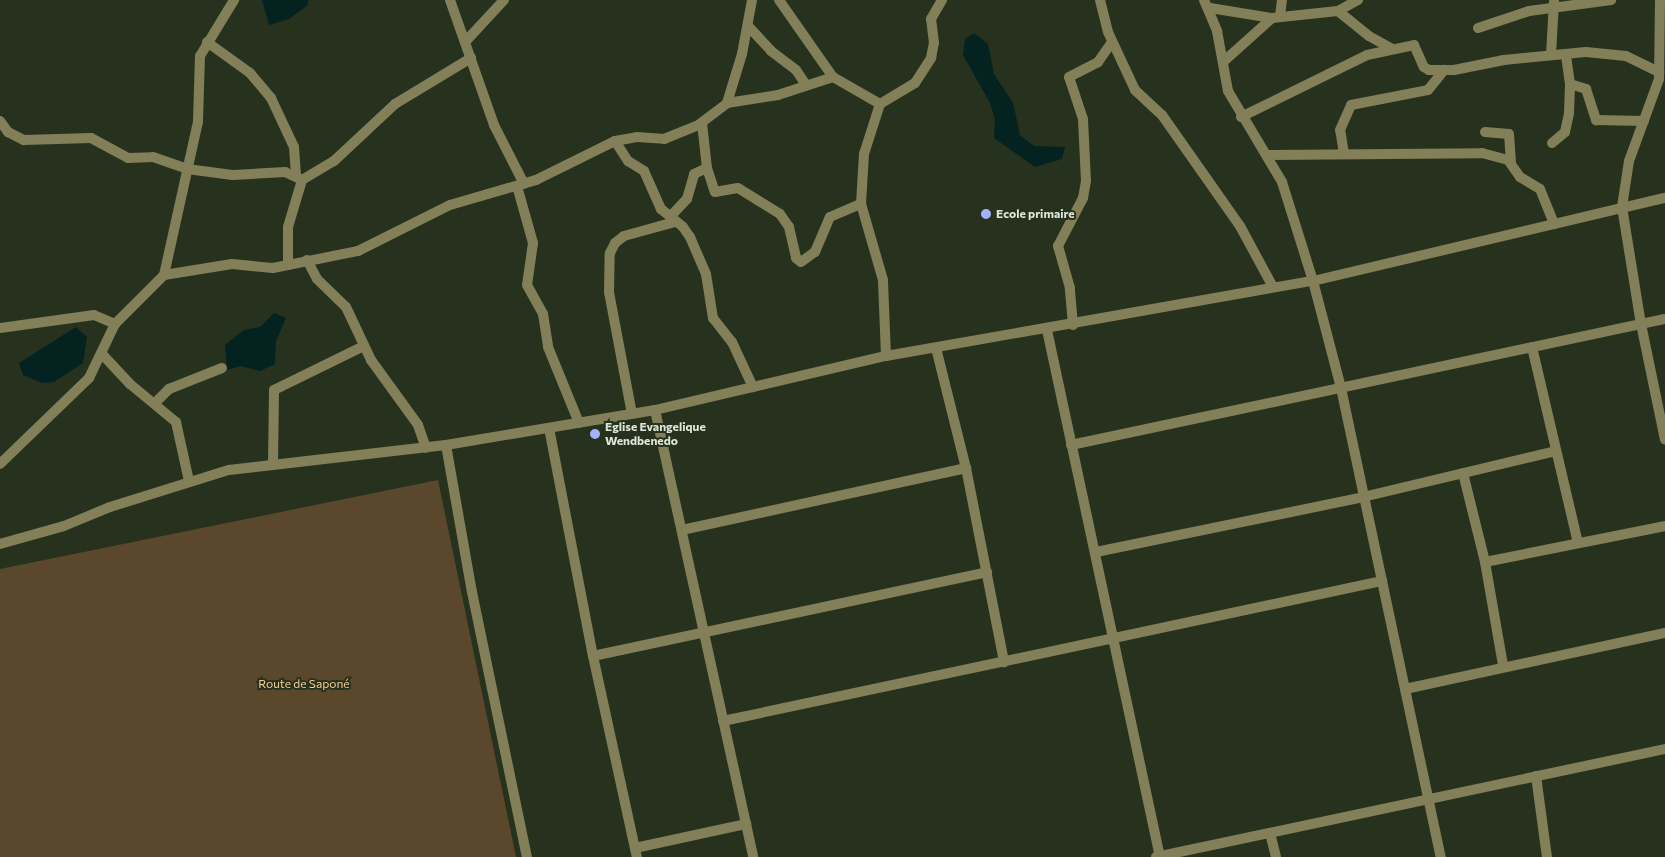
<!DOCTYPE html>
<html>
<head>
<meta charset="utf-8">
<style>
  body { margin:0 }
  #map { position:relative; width:1665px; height:857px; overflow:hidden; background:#26321d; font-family:Commissioner,sans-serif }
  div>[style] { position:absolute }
  .green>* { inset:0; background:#5b472c }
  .water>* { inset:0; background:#032220 }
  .street>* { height:10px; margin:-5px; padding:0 5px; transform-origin:5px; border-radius:5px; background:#827f59 }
  .dots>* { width:14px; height:14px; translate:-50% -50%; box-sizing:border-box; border:2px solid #26321d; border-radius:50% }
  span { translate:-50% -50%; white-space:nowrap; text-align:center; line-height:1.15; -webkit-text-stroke:4px #26321d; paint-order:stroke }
  .poi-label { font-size:12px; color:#dee6d9; font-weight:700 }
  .left { translate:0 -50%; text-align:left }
  .park-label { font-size:12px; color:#f8cd91 }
</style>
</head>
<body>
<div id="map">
  <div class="green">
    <div style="clip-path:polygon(438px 480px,516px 857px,0 857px,0 569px)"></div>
  </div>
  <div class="water">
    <div style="clip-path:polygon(262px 0,308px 0,308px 5px,289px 19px,269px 25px)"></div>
    <div style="clip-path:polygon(974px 33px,988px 44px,994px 74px,1013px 103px,1020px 135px,1034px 146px,1065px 147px,1062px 159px,1035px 167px,994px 138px,995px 120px,990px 103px,963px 55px,965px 39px)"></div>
    <div style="clip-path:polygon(274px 313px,286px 318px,276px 341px,275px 364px,260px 371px,241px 366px,227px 370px,225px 345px,244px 330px,260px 327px)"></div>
    <div style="clip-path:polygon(76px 327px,87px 337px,83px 363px,54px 382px,42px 383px,23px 375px,19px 363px)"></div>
  </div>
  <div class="street">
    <div style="left:450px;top:0;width:133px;rotate:70.6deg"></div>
    <div style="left:494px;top:125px;width:66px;rotate:63deg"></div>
    <div style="left:779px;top:0;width:94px;rotate:55deg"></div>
    <div style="left:833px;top:77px;width:54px;rotate:29.9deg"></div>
    <div style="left:1100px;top:0;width:33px;rotate:76deg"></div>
    <div style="left:1108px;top:32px;width:64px;rotate:65deg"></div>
    <div style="left:1135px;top:90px;width:37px;rotate:43deg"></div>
    <div style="left:1162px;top:115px;width:136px;rotate:54.9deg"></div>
    <div style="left:1240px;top:226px;width:69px;rotate:61.6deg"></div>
    <div style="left:1204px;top:0;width:34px;rotate:67deg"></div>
    <div style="left:1217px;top:31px;width:61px;rotate:79.6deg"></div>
    <div style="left:1228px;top:91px;width:106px;rotate:59.3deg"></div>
    <div style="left:1282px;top:182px;width:104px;rotate:72.6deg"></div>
    <div style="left:1313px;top:281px;width:111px;rotate:75.3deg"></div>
    <div style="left:1341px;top:388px;width:480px;rotate:78deg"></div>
    <div style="left:1660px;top:0;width:79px;rotate:90.7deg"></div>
    <div style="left:1659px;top:79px;width:87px;rotate:110.1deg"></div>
    <div style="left:1629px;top:161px;width:47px;rotate:98.7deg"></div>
    <div style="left:1622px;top:207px;width:119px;rotate:80.8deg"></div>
    <div style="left:1641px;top:324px;width:118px;rotate:78.3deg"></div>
    <div style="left:1210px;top:8px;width:63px;rotate:9.2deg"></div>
    <div style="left:1272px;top:18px;width:66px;rotate:-6.1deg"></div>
    <div style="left:1338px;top:11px;width:40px;rotate:39deg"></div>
    <div style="left:1369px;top:36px;width:25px;rotate:29deg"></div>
    <div style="left:1338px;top:11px;width:23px;rotate:-29deg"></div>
    <div style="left:1280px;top:16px;width:16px;rotate:-83deg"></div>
    <div style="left:748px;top:26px;width:34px;rotate:47deg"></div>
    <div style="left:771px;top:51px;width:31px;rotate:37deg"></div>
    <div style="left:796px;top:70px;width:18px;rotate:56deg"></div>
    <div style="left:1478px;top:28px;width:54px;rotate:-18.4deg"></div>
    <div style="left:1529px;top:11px;width:83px;rotate:-7.6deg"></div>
    <div style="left:466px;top:41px;width:56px;rotate:-47.2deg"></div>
    <div style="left:207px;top:42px;width:53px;rotate:35.8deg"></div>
    <div style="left:250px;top:73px;width:33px;rotate:50deg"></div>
    <div style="left:271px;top:98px;width:54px;rotate:64.9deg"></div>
    <div style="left:294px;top:147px;width:28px;rotate:86deg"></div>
    <div style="left:1551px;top:55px;width:54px;rotate:-86.8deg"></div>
    <div style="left:1223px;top:62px;width:66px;rotate:-41.9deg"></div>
    <div style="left:1570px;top:84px;width:17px;rotate:17deg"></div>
    <div style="left:1586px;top:89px;width:33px;rotate:72deg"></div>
    <div style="left:1596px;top:120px;width:48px;rotate:1.2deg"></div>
    <div style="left:727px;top:103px;width:51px;rotate:-73deg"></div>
    <div style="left:742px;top:54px;width:55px;rotate:-79.5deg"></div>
    <div style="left:1241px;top:117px;width:140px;rotate:-26.2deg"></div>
    <div style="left:1367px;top:55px;width:48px;rotate:-12deg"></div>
    <div style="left:1414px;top:45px;width:24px;rotate:66deg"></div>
    <div style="left:1424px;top:67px;width:6px;rotate:31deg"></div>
    <div style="left:1429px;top:70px;width:25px"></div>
    <div style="left:1454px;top:70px;width:51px;rotate:-11.3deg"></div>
    <div style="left:1504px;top:60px;width:82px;rotate:-5.6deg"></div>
    <div style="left:1586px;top:52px;width:40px;rotate:5.7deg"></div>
    <div style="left:1626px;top:56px;width:37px;rotate:26deg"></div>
    <div style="left:0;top:121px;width:14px;rotate:54deg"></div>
    <div style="left:8px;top:132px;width:18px;rotate:27deg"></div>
    <div style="left:24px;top:140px;width:67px;rotate:-1.7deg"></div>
    <div style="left:91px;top:138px;width:42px;rotate:28.4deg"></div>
    <div style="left:128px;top:158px;width:25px;rotate:-2deg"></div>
    <div style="left:153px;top:157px;width:36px;rotate:19deg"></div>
    <div style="left:187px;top:169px;width:46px;rotate:7.4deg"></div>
    <div style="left:233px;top:175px;width:52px;rotate:-3.3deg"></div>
    <div style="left:285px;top:172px;width:19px;rotate:25deg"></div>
    <div style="left:702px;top:123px;width:45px;rotate:83.7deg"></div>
    <div style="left:1485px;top:132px;width:24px;rotate:5deg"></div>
    <div style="left:1509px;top:134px;width:29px;rotate:86deg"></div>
    <div style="left:615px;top:141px;width:24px;rotate:57deg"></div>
    <div style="left:628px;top:161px;width:19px;rotate:32deg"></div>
    <div style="left:644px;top:171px;width:42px;rotate:65.9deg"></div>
    <div style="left:661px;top:209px;width:28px;rotate:39deg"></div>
    <div style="left:683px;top:227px;width:12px;rotate:55deg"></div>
    <div style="left:690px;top:237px;width:40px;rotate:66.6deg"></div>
    <div style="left:706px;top:274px;width:45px;rotate:81deg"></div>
    <div style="left:713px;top:318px;width:31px;rotate:52deg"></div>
    <div style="left:732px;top:342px;width:50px;rotate:65deg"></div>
    <div style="left:1552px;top:143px;width:17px;rotate:-40deg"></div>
    <div style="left:1565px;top:132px;width:19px;rotate:-78deg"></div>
    <div style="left:1569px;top:113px;width:29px;rotate:-88deg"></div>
    <div style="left:1570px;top:84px;width:30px;rotate:-98deg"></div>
    <div style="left:1344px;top:154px;width:24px;rotate:-99deg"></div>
    <div style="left:1340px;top:130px;width:27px;rotate:-66deg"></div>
    <div style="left:1351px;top:105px;width:78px;rotate:-11deg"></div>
    <div style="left:1428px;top:90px;width:26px;rotate:-51deg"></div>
    <div style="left:1268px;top:155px;width:214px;rotate:-0.5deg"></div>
    <div style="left:1482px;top:153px;width:27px;rotate:15deg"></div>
    <div style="left:1508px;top:160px;width:21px;rotate:55deg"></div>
    <div style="left:1520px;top:177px;width:23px;rotate:31deg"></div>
    <div style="left:1540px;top:189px;width:38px;rotate:68deg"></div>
    <div style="left:517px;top:186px;width:59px;rotate:74.3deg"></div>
    <div style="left:533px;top:243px;width:42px;rotate:98.1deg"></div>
    <div style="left:527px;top:285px;width:33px;rotate:61deg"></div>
    <div style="left:543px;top:314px;width:33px;rotate:81deg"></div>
    <div style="left:548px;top:347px;width:82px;rotate:67.8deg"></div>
    <div style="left:670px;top:217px;width:25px;rotate:-47deg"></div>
    <div style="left:687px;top:199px;width:26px;rotate:-74deg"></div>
    <div style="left:694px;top:174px;width:14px;rotate:-25deg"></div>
    <div style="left:707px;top:168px;width:25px;rotate:72deg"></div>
    <div style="left:715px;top:192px;width:23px;rotate:-10deg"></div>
    <div style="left:738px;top:188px;width:49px;rotate:31.8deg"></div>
    <div style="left:780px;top:214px;width:16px;rotate:55deg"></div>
    <div style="left:789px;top:227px;width:32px;rotate:77deg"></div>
    <div style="left:796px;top:258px;width:6px;rotate:39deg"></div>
    <div style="left:801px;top:262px;width:17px;rotate:-36deg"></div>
    <div style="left:815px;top:252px;width:38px;rotate:-67deg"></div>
    <div style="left:830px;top:217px;width:34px;rotate:-23deg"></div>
    <div style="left:307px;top:260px;width:21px;rotate:62deg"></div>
    <div style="left:317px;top:279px;width:40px;rotate:44deg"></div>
    <div style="left:346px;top:307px;width:59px;rotate:64.7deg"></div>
    <div style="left:371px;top:360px;width:80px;rotate:54.1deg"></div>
    <div style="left:418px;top:425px;width:24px;rotate:71deg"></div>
    <div style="left:288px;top:265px;width:38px;rotate:-90deg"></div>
    <div style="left:288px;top:227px;width:49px;rotate:-73.4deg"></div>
    <div style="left:302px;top:180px;width:37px;rotate:-31deg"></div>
    <div style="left:334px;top:161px;width:83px;rotate:-43.1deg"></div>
    <div style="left:395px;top:104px;width:89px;rotate:-31.2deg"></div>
    <div style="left:164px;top:275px;width:69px;rotate:-9.2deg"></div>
    <div style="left:232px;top:264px;width:41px;rotate:5.6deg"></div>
    <div style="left:273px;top:268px;width:87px;rotate:-11.3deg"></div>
    <div style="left:358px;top:251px;width:103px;rotate:-26.6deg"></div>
    <div style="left:450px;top:205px;width:90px;rotate:-16.2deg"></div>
    <div style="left:536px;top:180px;width:88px;rotate:-26.3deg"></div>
    <div style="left:615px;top:141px;width:22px;rotate:-10deg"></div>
    <div style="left:637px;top:137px;width:27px;rotate:4deg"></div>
    <div style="left:664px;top:139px;width:35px;rotate:-22deg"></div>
    <div style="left:697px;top:126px;width:38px;rotate:-37deg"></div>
    <div style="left:727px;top:103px;width:52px;rotate:-8.9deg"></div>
    <div style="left:778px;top:95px;width:58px;rotate:-18.1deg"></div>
    <div style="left:1073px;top:325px;width:37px;rotate:-95deg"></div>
    <div style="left:1070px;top:288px;width:44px;rotate:-105.9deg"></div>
    <div style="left:1058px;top:246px;width:54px;rotate:-62.5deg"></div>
    <div style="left:1083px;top:198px;width:17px;rotate:-80deg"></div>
    <div style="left:1086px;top:181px;width:62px;rotate:-92.8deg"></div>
    <div style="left:1083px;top:119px;width:44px;rotate:-108.4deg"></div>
    <div style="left:1069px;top:77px;width:33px;rotate:-27deg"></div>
    <div style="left:1098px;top:62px;width:24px;rotate:-55deg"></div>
    <div style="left:0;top:328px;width:95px;rotate:-7.9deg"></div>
    <div style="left:94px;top:315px;width:23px;rotate:23deg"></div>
    <div style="left:1047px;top:330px;width:539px;rotate:77.9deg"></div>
    <div style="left:1532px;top:347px;width:201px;rotate:76.8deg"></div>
    <div style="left:936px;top:348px;width:124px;rotate:76deg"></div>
    <div style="left:966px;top:468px;width:198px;rotate:78.9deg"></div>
    <div style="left:102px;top:354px;width:41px;rotate:47deg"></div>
    <div style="left:130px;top:384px;width:60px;rotate:39.6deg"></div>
    <div style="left:176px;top:422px;width:60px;rotate:77.6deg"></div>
    <div style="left:886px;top:356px;width:76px;rotate:-92.3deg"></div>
    <div style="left:883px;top:280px;width:79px;rotate:-106.1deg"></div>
    <div style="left:861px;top:204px;width:50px;rotate:-86.6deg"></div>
    <div style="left:864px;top:154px;width:52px;rotate:-72.3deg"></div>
    <div style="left:880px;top:104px;width:41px;rotate:-31deg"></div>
    <div style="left:915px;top:83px;width:30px;rotate:-57deg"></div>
    <div style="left:931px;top:58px;width:15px;rotate:-79deg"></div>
    <div style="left:934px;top:43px;width:24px;rotate:-97deg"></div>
    <div style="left:931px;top:19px;width:22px;rotate:-60deg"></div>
    <div style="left:155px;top:403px;width:20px;rotate:-45deg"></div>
    <div style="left:169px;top:389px;width:57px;rotate:-21.6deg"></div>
    <div style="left:655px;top:410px;width:458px;rotate:77.6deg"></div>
    <div style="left:632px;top:414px;width:124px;rotate:-100.7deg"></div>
    <div style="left:609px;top:292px;width:39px;rotate:-89deg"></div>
    <div style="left:610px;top:253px;width:11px;rotate:-63deg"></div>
    <div style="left:615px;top:243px;width:11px;rotate:-38deg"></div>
    <div style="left:624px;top:236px;width:53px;rotate:-15.4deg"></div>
    <div style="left:549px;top:428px;width:232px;rotate:79.1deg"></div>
    <div style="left:593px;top:656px;width:206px;rotate:77.7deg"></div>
    <div style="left:446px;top:445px;width:149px;rotate:80deg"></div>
    <div style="left:472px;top:592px;width:271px;rotate:78.3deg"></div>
    <div style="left:1071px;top:445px;width:607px;rotate:-11.98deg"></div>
    <div style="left:273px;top:463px;width:73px;rotate:-89.2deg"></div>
    <div style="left:274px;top:390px;width:100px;rotate:-26.1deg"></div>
    <div style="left:0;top:464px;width:124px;rotate:-44deg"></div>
    <div style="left:89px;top:378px;width:60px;rotate:-64.3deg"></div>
    <div style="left:115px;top:324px;width:69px;rotate:-45deg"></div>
    <div style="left:164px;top:275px;width:157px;rotate:-77.5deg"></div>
    <div style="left:198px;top:122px;width:66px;rotate:-88.3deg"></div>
    <div style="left:200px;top:56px;width:66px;rotate:-58.7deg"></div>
    <div style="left:1463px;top:473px;width:92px;rotate:76.1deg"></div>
    <div style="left:1485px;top:562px;width:105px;rotate:80.1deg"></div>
    <div style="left:682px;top:530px;width:291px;rotate:-12.3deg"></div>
    <div style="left:0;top:544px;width:66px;rotate:-15.7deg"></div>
    <div style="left:64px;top:526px;width:50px;rotate:-22.4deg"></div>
    <div style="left:110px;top:507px;width:125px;rotate:-17.3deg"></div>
    <div style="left:229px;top:470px;width:218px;rotate:-6.6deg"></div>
    <div style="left:446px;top:445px;width:212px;rotate:-9.5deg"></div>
    <div style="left:655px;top:410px;width:237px;rotate:-13.2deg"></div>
    <div style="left:886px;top:356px;width:434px;rotate:-10deg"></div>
    <div style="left:1313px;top:281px;width:362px;rotate:-13.3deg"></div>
    <div style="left:1096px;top:552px;width:273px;rotate:-11.6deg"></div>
    <div style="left:1363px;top:497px;width:198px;rotate:-13.4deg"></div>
    <div style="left:1485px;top:562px;width:184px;rotate:-11.3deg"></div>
    <div style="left:593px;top:656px;width:403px;rotate:-12deg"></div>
    <div style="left:1405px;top:689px;width:266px;rotate:-12.2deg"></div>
    <div style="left:723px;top:721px;width:674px;rotate:-11.99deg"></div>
    <div style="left:1536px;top:776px;width:82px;rotate:82.3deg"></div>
    <div style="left:1270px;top:833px;width:25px;rotate:76deg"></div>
    <div style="left:635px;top:848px;width:114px;rotate:-12.2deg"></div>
    <div style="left:1156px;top:857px;width:520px;rotate:-11.98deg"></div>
  </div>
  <div class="dots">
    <div style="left:986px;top:214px;background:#a2b2fd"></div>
    <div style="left:595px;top:434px;background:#a2b2fd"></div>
  </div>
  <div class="poi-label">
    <span class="left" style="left:996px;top:214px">Ecole primaire</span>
    <span class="left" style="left:605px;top:434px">Eglise Evangelique<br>Wendbenedo</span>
  </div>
  <div class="park-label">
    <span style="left:304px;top:684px">Route de Saponé</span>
  </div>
</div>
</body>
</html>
